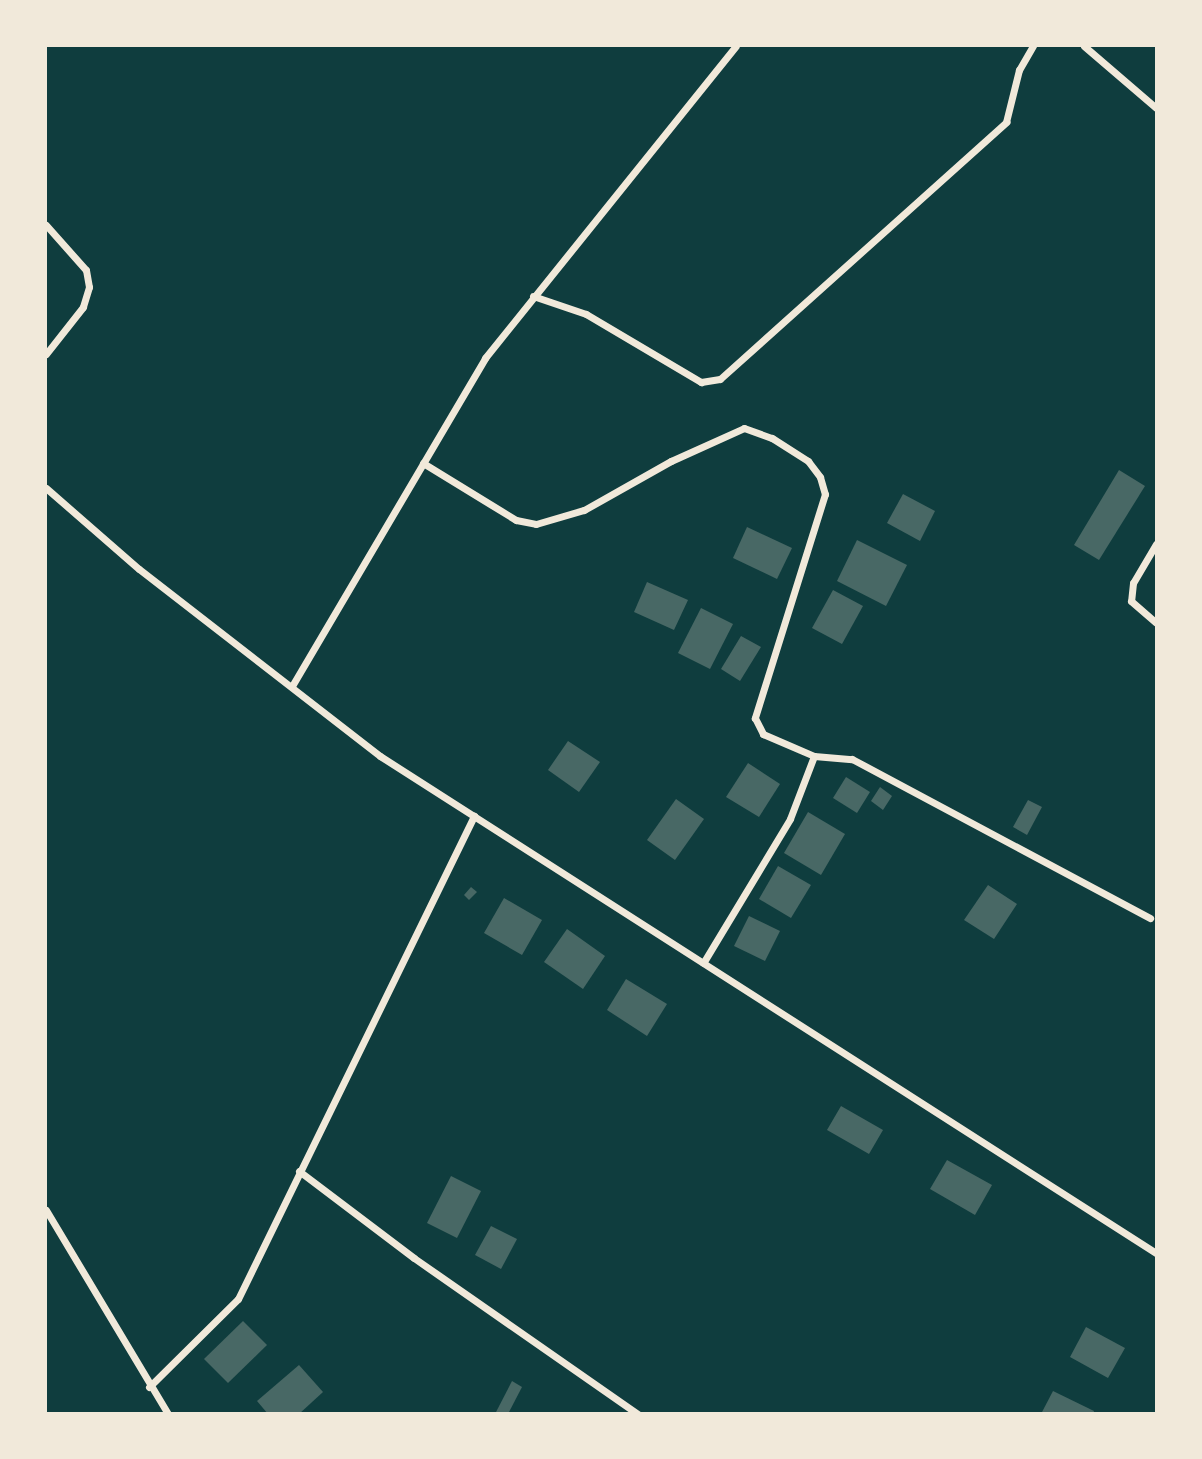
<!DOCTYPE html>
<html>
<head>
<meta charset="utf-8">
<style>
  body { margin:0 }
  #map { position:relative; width:1202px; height:1459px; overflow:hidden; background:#0f3d3e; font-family:Lato,sans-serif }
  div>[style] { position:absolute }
  .building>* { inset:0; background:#486865 }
  .minor>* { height:7px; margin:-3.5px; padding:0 3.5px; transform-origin:3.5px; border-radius:3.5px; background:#f1e9da }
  span { translate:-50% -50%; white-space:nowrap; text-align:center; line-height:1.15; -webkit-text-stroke:5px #f1e9da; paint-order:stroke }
  .frame { position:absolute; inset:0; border:47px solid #f1e9da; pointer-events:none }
</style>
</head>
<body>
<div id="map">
  <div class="building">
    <div style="clip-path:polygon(1119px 470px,1145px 486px,1099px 560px,1074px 545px)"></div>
    <div style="clip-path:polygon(903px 494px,935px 511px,920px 541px,887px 523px)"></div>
    <div style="clip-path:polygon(747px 527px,792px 548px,777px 579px,733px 558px)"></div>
    <div style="clip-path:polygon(857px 540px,907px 565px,886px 606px,837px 581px)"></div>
    <div style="clip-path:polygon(647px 582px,688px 600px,674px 630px,634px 612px)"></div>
    <div style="clip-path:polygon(833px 590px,863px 606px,842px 644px,812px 628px)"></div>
    <div style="clip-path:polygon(701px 608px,733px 624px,710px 669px,678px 653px)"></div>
    <div style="clip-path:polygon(741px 636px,761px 647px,740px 681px,721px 669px)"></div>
    <div style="clip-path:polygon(568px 741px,600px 762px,579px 792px,548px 770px)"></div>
    <div style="clip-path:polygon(748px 763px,780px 784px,759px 817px,726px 797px)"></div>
    <div style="clip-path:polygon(846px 777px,870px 792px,857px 813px,833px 798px)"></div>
    <div style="clip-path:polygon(880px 787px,892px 796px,883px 810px,871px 801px)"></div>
    <div style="clip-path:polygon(676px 799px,704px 819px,675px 860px,647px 840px)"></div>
    <div style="clip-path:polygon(1028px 800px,1042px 807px,1027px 835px,1013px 827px)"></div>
    <div style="clip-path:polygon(808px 812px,845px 834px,821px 875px,784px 853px)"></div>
    <div style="clip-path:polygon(778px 866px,811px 885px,791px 918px,759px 899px)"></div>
    <div style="clip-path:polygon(988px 885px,1017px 904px,994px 939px,964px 920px)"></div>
    <div style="clip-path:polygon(471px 887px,477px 892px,469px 900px,464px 895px)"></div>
    <div style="clip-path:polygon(504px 898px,542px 920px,522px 955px,484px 933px)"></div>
    <div style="clip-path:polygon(749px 916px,780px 931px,765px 961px,734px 946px)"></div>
    <div style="clip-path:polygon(567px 929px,605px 956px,583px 989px,544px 962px)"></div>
    <div style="clip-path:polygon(626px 979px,667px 1004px,647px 1036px,607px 1010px)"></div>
    <div style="clip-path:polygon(841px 1106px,883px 1130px,869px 1154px,827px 1130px)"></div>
    <div style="clip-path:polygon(947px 1160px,992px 1185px,975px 1215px,930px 1189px)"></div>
    <div style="clip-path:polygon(451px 1176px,481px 1191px,457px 1238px,427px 1223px)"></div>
    <div style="clip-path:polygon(491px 1226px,517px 1239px,501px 1269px,475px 1255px)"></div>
    <div style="clip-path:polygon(243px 1321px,267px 1345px,228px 1383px,204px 1359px)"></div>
    <div style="clip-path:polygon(1086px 1327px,1125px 1348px,1108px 1378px,1070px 1357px)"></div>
    <div style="clip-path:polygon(299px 1365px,323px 1392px,299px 1414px,268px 1414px,257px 1401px)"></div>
    <div style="clip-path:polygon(512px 1381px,522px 1387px,508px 1414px,495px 1414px)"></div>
    <div style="clip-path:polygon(1053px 1391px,1094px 1411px,1093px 1414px,1041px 1414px)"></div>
  </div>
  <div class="minor">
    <div style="left:1084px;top:46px;width:95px;rotate:40.7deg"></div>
    <div style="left:46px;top:225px;width:60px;rotate:48.4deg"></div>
    <div style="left:86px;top:270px;width:17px;rotate:80deg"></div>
    <div style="left:89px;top:287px;width:21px;rotate:107deg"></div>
    <div style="left:83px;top:307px;width:60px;rotate:128.2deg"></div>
    <div style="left:533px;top:296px;width:56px;rotate:18.8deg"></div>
    <div style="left:586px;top:314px;width:134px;rotate:30.6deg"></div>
    <div style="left:701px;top:382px;width:19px;rotate:-9deg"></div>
    <div style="left:720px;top:379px;width:385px;rotate:-41.9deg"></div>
    <div style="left:1006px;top:122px;width:54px;rotate:-76deg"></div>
    <div style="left:1019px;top:70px;width:28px;rotate:-60deg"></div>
    <div style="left:423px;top:463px;width:109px;rotate:31.5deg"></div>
    <div style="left:516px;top:520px;width:20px;rotate:11deg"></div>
    <div style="left:536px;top:524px;width:50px;rotate:-16.3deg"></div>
    <div style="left:584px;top:510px;width:100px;rotate:-29.4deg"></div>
    <div style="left:671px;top:461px;width:80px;rotate:-24.3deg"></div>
    <div style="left:744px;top:428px;width:30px;rotate:20deg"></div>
    <div style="left:772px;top:438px;width:43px;rotate:32.6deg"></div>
    <div style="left:808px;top:461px;width:20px;rotate:53deg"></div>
    <div style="left:820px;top:477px;width:18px;rotate:74deg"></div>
    <div style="left:825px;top:494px;width:235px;rotate:107.4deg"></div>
    <div style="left:755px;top:718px;width:18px;rotate:63deg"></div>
    <div style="left:763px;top:734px;width:56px;rotate:23.3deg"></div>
    <div style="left:814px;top:756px;width:67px;rotate:110.9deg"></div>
    <div style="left:790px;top:819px;width:168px;rotate:121.1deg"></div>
    <div style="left:46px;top:488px;width:123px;rotate:41.1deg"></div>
    <div style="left:139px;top:569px;width:305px;rotate:37.8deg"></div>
    <div style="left:380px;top:756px;width:922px;rotate:32.64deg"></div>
    <div style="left:1156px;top:544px;width:45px;rotate:120.5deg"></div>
    <div style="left:1133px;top:583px;width:18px;rotate:96deg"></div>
    <div style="left:1131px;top:601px;width:33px;rotate:41deg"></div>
    <div style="left:292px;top:686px;width:381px;rotate:-59.5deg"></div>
    <div style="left:485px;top:358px;width:400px;rotate:-51.2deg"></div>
    <div style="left:814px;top:756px;width:38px;rotate:5deg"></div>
    <div style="left:852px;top:759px;width:338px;rotate:28.1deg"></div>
    <div style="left:299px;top:1171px;width:144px;rotate:37.1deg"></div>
    <div style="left:414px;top:1258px;width:273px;rotate:34.9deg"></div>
    <div style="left:46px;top:1210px;width:238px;rotate:59.1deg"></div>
    <div style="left:149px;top:1387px;width:125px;rotate:-44.7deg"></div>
    <div style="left:238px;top:1299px;width:538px;rotate:-63.96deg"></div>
  </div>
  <div class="frame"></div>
</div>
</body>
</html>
